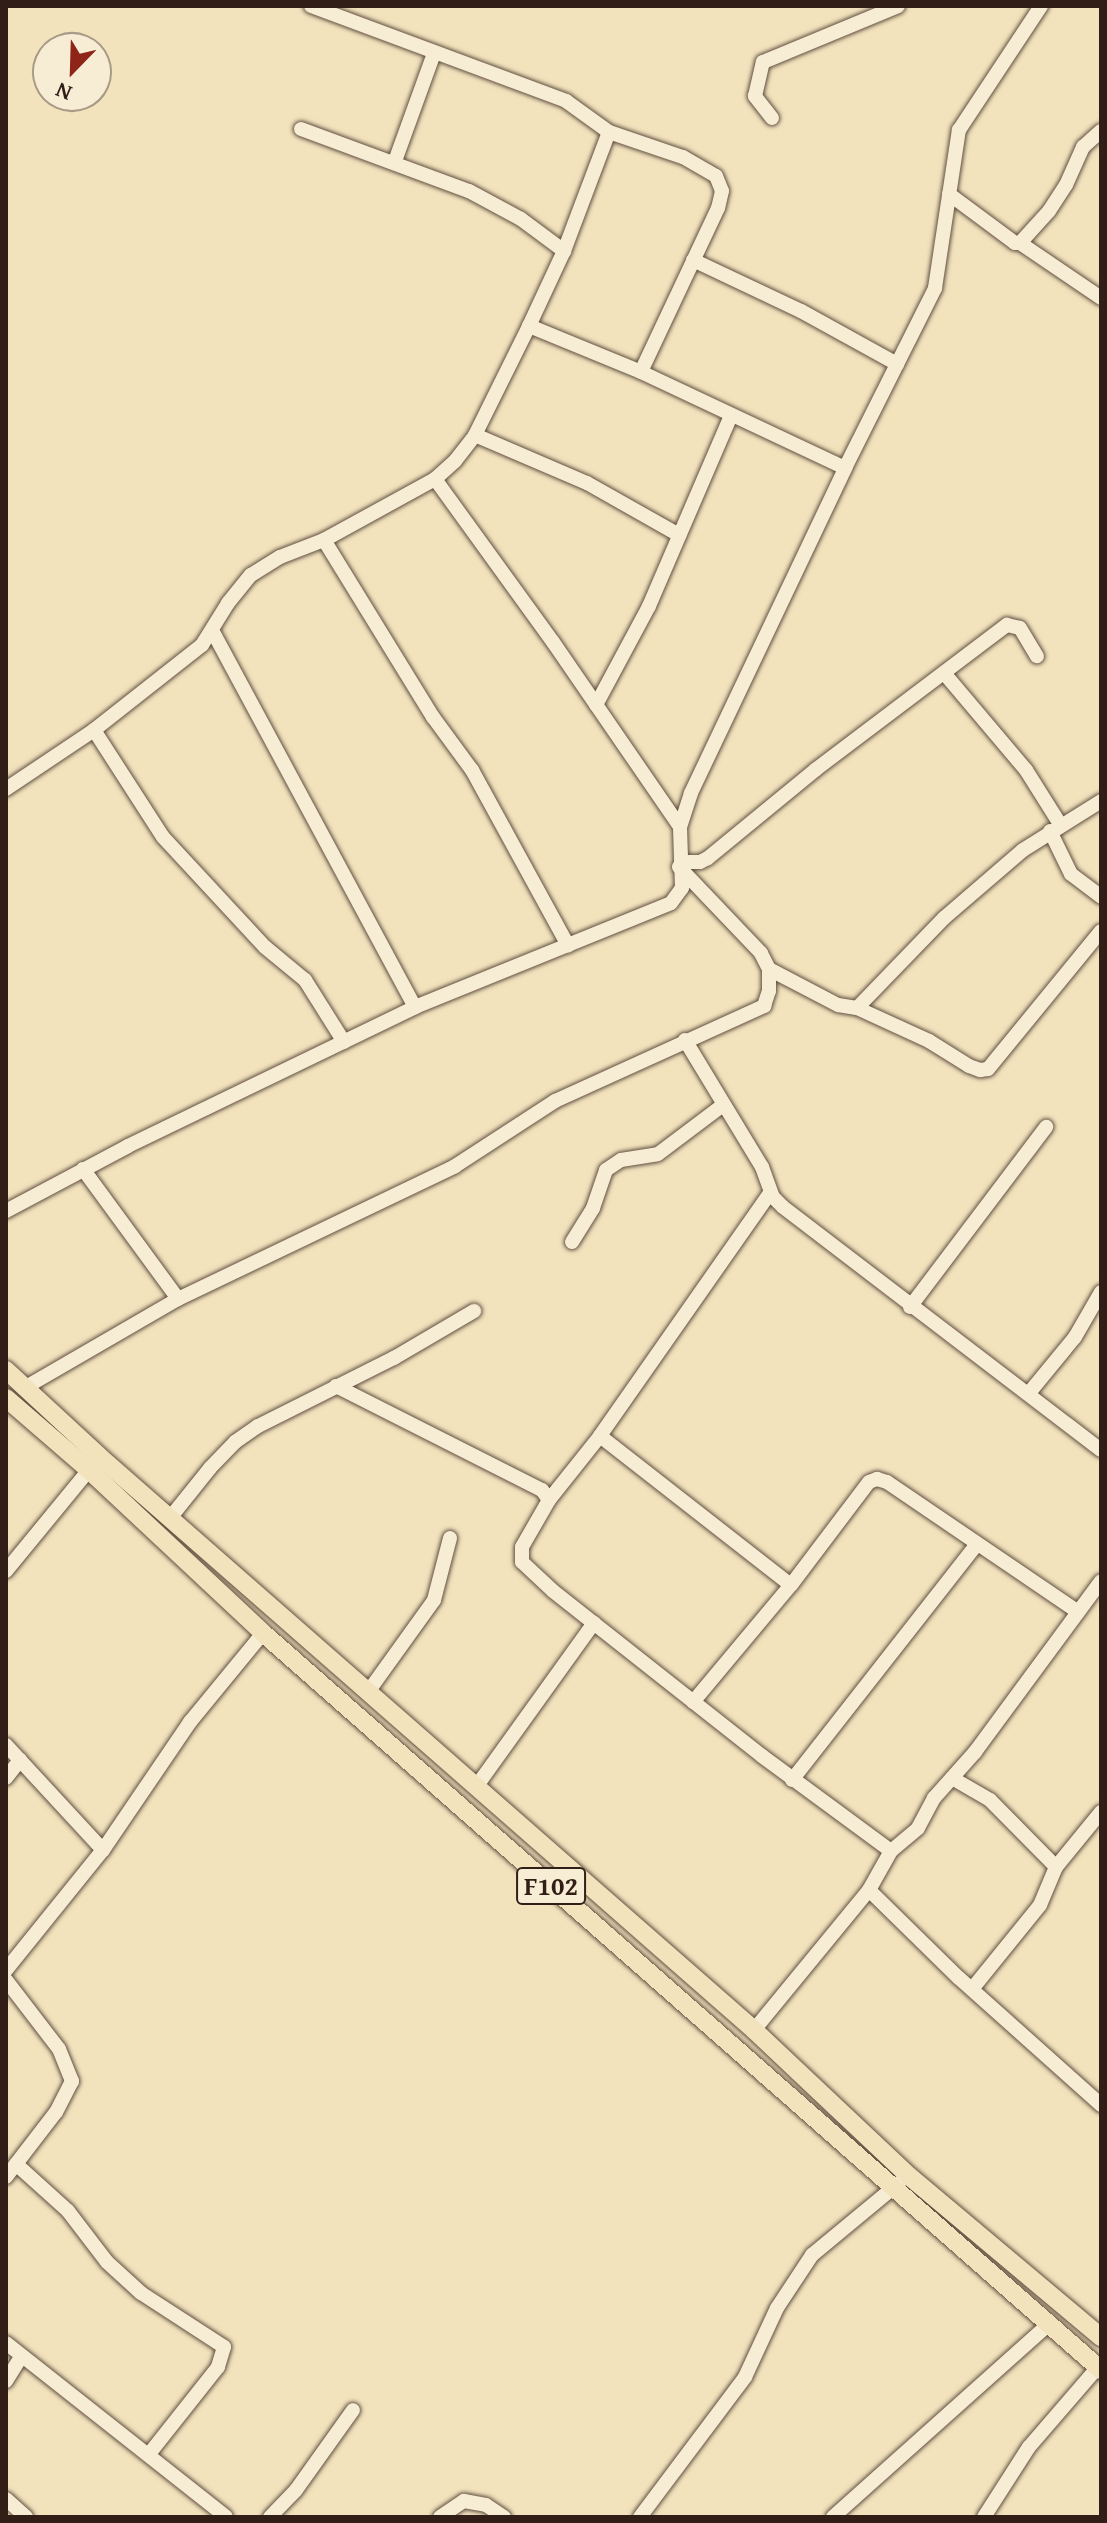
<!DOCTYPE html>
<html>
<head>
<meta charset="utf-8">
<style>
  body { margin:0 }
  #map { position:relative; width:1107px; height:2523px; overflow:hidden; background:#f2e3bd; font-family:"Gentium Book Plus",serif }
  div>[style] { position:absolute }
  .roads { filter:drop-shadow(0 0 2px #614f40) drop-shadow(0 0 2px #614f40) }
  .minor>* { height:14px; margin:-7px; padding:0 7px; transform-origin:7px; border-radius:7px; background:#f7edd4 }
  .major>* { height:18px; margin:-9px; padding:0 9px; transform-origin:9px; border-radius:9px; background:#f2e3bd }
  span { translate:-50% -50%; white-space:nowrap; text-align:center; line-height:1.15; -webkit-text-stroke:6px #f7edd4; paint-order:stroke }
  .shield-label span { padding:2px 6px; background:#f7edd4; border:2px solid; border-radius:6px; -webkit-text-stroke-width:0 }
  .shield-label { font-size:26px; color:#311e16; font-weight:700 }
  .frame { position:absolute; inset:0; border:8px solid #311e16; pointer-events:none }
  .north { position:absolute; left:32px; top:32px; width:80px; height:80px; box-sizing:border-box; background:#f7edd4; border:2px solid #a89a88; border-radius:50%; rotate:203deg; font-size:22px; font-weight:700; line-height:32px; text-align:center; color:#311e16 }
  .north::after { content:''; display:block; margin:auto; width:28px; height:36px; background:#8f2418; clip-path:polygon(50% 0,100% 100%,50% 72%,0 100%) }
</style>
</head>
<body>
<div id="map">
  <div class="roads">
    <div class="minor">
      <div style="left:311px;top:6px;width:272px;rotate:20.4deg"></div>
      <div style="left:566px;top:101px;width:53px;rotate:35.8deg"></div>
      <div style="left:609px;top:132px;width:78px;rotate:18.7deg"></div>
      <div style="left:683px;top:157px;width:38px;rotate:30deg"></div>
      <div style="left:716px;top:176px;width:16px;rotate:68deg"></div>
      <div style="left:722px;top:191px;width:17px;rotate:103deg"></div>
      <div style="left:718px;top:208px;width:181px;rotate:115.2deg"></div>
      <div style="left:772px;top:118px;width:28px;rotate:-128deg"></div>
      <div style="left:755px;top:96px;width:35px;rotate:-77deg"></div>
      <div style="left:763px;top:62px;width:146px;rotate:-22.5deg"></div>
      <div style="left:301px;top:129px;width:179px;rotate:20.3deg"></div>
      <div style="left:469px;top:191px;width:59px;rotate:28.3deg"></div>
      <div style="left:521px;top:219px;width:54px;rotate:36.7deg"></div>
      <div style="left:395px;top:161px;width:115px;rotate:-70.1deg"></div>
      <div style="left:949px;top:194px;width:82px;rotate:36.6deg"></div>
      <div style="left:1015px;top:243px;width:5px"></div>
      <div style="left:1020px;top:243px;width:98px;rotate:34.2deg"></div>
      <div style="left:1020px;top:243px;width:43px;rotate:-47.8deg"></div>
      <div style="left:1049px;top:211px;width:31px;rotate:-57deg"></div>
      <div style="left:1066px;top:185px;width:42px;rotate:-65.9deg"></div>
      <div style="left:1083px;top:147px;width:24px;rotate:-42deg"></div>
      <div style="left:693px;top:260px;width:119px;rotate:25.3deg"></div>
      <div style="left:801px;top:311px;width:110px;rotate:28.9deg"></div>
      <div style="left:529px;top:326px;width:121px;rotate:22.3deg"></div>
      <div style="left:641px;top:372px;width:225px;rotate:25.2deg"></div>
      <div style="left:475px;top:435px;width:122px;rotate:23.2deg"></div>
      <div style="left:587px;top:483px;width:106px;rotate:29.5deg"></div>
      <div style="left:435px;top:479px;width:201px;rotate:54.1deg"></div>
      <div style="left:553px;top:642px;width:224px;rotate:55.5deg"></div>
      <div style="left:324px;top:540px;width:208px;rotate:58.4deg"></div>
      <div style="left:433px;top:717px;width:66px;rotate:53.7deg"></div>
      <div style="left:472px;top:770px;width:200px;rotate:61.3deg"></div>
      <div style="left:213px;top:632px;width:426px;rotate:61.7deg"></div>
      <div style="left:944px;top:673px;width:127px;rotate:49.8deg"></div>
      <div style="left:1026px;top:770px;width:64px;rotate:57.8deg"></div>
      <div style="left:596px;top:705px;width:112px;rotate:-61.8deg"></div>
      <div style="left:649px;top:606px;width:207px;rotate:-66.7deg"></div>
      <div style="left:94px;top:730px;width:127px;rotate:57.2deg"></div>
      <div style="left:163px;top:837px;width:150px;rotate:47.2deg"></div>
      <div style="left:265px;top:947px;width:52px;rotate:39.5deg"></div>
      <div style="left:305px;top:980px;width:73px;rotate:57.8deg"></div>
      <div style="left:6px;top:789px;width:106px;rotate:-33.8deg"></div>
      <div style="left:94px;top:730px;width:137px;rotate:-38.2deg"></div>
      <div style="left:202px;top:645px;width:49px;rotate:-58.2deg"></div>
      <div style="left:228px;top:603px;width:36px;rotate:-51deg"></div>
      <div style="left:251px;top:575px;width:34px;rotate:-32deg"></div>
      <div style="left:280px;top:557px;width:47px;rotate:-21.1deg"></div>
      <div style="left:324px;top:540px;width:127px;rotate:-28.8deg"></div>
      <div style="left:435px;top:479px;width:27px;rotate:-42deg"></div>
      <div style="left:455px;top:461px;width:33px;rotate:-52deg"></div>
      <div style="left:475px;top:435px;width:122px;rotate:-63.6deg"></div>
      <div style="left:529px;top:326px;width:83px;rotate:-65deg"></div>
      <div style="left:564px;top:251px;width:127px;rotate:-69.3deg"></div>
      <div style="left:1050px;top:831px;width:48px;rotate:64deg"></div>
      <div style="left:1071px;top:874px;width:38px;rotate:37deg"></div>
      <div style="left:681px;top:862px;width:19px"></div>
      <div style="left:700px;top:862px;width:9px;rotate:-27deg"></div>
      <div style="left:708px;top:858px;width:139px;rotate:-39.4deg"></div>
      <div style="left:815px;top:770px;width:241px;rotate:-37.1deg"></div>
      <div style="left:1007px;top:625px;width:13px;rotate:13deg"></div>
      <div style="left:1020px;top:628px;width:33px;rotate:59deg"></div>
      <div style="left:769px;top:969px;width:78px;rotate:27.6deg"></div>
      <div style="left:838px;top:1005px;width:19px;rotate:9deg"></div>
      <div style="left:857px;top:1008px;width:125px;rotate:-46deg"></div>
      <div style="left:944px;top:918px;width:104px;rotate:-40.7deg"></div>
      <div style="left:1023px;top:850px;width:92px;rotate:-32.1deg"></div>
      <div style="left:857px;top:1008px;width:79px;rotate:24.6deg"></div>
      <div style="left:929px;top:1041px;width:47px;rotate:32deg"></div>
      <div style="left:969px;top:1066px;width:12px;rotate:20deg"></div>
      <div style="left:980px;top:1070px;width:8px;rotate:-7deg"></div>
      <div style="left:988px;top:1069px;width:178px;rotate:-50.7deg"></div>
      <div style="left:685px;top:1040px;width:149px;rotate:58.8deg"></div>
      <div style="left:762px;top:1167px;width:32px;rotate:70deg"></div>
      <div style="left:773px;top:1197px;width:14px;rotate:45deg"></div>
      <div style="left:783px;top:1207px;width:400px;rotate:37.4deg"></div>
      <div style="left:83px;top:1169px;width:161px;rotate:53.8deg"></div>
      <div style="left:770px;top:1193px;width:297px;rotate:125deg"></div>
      <div style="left:600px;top:1436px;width:82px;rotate:128.6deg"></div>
      <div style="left:549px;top:1500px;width:54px;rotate:119.9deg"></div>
      <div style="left:522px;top:1547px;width:15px;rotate:90deg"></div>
      <div style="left:522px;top:1562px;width:42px;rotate:43.1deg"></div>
      <div style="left:553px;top:1591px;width:266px;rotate:38.3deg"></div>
      <div style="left:762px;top:1756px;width:160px;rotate:36.4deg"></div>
      <div style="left:6px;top:1211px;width:138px;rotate:-28deg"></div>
      <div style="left:128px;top:1146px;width:319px;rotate:-25.8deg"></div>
      <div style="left:415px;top:1007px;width:276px;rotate:-22.1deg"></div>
      <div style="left:671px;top:903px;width:19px;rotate:-54deg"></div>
      <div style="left:682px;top:888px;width:61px;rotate:-91.9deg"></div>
      <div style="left:680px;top:827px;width:36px;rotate:-72deg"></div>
      <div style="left:691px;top:793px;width:360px;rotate:-64.6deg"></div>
      <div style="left:845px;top:468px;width:201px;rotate:-63.4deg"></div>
      <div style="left:935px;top:288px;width:160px;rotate:-81.4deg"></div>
      <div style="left:959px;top:130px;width:149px;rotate:-56.5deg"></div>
      <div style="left:572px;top:1242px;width:40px;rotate:-58deg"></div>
      <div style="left:593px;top:1208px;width:40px;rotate:-71.1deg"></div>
      <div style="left:606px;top:1170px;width:18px;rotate:-34deg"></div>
      <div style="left:621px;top:1160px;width:37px;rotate:-9deg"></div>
      <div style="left:658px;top:1154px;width:81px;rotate:-37deg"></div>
      <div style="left:910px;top:1307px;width:226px;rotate:-52.9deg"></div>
      <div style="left:336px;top:1386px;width:231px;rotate:26.8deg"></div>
      <div style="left:542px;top:1490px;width:12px;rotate:55deg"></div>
      <div style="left:26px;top:1387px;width:176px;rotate:-30.1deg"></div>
      <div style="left:178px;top:1299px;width:307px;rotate:-25.6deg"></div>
      <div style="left:455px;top:1166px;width:119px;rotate:-33deg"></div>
      <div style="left:555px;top:1101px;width:230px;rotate:-24.4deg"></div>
      <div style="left:764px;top:1006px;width:16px;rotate:-72deg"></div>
      <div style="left:769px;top:991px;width:22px;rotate:-90deg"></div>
      <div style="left:769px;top:969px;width:18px;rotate:-117deg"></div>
      <div style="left:761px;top:953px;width:119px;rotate:-133.6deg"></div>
      <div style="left:1029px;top:1393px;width:72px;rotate:-50.6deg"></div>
      <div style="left:1075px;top:1337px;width:52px;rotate:-60deg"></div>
      <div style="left:600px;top:1436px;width:242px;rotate:38deg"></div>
      <div style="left:170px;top:1518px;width:64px;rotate:-51.3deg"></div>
      <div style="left:210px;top:1468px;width:36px;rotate:-46deg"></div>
      <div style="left:235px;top:1442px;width:28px;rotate:-35deg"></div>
      <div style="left:258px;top:1426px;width:152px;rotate:-26.6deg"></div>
      <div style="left:394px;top:1358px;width:93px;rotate:-30.4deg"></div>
      <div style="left:6px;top:1571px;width:131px;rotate:-50.6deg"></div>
      <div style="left:368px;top:1692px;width:113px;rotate:-54.3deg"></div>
      <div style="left:434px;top:1600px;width:64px;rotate:-75.5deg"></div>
      <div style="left:693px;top:1702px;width:153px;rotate:-50.1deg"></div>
      <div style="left:791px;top:1585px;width:129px;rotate:-52.9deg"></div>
      <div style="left:869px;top:1482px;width:9px;rotate:-21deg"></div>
      <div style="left:877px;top:1479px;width:10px;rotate:17deg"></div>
      <div style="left:887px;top:1482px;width:231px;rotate:34.2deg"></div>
      <div style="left:6px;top:1745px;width:143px;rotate:47.3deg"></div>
      <div style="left:6px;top:1778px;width:23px;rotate:-52deg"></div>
      <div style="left:952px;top:1778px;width:44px;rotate:30.1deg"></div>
      <div style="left:990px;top:1800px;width:94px;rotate:45.4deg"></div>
      <div style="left:792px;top:1780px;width:300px;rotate:-51.9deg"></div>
      <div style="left:476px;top:1787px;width:202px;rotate:-54.3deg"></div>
      <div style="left:869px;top:1890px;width:126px;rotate:44.4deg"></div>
      <div style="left:959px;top:1978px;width:191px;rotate:41.8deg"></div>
      <div style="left:6px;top:1970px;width:154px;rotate:-51.1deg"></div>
      <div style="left:103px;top:1850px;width:155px;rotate:-55.8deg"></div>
      <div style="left:190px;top:1722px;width:115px;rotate:-50.6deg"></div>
      <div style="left:6px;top:1980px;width:87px;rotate:52.5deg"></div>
      <div style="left:59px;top:2049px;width:35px;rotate:68deg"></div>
      <div style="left:72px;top:2081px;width:35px;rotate:117deg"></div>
      <div style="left:56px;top:2112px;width:82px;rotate:127.6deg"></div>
      <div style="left:972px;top:1989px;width:108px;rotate:-51deg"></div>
      <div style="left:1040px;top:1905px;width:41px;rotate:-67.2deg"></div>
      <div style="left:1056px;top:1867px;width:71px;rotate:-50.7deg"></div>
      <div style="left:754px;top:2030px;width:181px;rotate:-50.6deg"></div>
      <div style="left:869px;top:1890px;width:45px;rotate:-60.6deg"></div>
      <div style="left:891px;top:1851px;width:35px;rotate:-40deg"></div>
      <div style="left:918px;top:1828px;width:34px;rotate:-62deg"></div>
      <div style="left:934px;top:1798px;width:62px;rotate:-48.3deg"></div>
      <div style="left:975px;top:1752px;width:212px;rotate:-53.6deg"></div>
      <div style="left:16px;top:2164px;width:70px;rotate:42.1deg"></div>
      <div style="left:68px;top:2211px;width:64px;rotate:52.6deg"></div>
      <div style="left:107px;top:2262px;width:46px;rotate:42.4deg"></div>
      <div style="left:141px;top:2293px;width:99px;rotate:33deg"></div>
      <div style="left:224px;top:2347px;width:21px;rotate:107deg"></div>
      <div style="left:218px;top:2367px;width:111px;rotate:128.4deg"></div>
      <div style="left:6px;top:2343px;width:280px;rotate:38.3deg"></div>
      <div style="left:6px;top:2381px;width:28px;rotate:-58deg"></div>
      <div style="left:6px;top:2499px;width:27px;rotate:42deg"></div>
      <div style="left:270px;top:2517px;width:37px;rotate:-46deg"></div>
      <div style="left:296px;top:2490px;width:98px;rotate:-54.5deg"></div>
      <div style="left:440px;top:2517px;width:29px;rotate:-34deg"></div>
      <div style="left:464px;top:2501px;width:22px;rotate:10deg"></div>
      <div style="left:486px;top:2505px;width:22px;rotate:34deg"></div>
      <div style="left:640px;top:2517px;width:175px;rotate:-53.1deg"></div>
      <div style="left:745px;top:2377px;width:76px;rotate:-65.1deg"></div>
      <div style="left:777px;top:2308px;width:64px;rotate:-56.6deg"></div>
      <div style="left:812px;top:2255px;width:113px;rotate:-39.6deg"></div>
      <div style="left:833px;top:2517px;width:290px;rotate:-41.8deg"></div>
      <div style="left:984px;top:2517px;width:83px;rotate:-57.3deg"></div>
      <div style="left:1029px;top:2447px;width:106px;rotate:-49.2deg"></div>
    </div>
    <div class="major">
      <div style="left:6px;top:1370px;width:139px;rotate:42.7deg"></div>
      <div style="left:108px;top:1464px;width:859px;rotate:41.22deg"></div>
      <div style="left:754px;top:2030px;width:213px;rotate:43.3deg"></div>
      <div style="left:909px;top:2176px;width:251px;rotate:40deg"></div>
      <div style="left:6px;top:1398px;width:110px;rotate:40.9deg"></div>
      <div style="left:89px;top:1470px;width:238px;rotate:43.1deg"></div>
      <div style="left:263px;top:1633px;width:1116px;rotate:41.33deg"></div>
    </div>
  </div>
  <div class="shield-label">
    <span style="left:551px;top:1886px">F102</span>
  </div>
  <div class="frame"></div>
  <div class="north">N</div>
</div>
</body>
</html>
